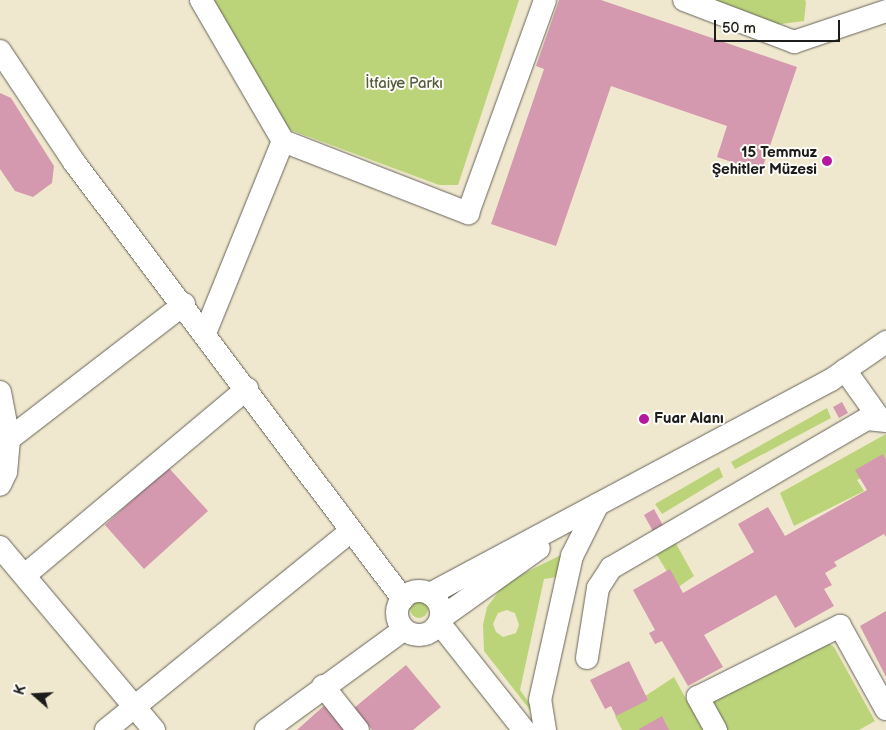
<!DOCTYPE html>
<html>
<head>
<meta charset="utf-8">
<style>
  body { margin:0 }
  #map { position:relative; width:886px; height:730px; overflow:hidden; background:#f0e8ce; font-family:"Balsamiq Sans",sans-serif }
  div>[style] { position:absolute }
  .green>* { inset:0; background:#bcd479 }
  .round { border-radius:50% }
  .building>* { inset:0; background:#d499ae }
  .roads { filter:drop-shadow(0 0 1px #66635a) drop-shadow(0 0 1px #66635a) }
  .minor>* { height:22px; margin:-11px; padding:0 11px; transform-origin:11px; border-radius:11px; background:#fff }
  .minor>.ring { margin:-11px; padding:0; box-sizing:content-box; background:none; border:22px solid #fff; border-radius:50% }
  .dots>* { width:14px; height:14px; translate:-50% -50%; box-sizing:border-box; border:2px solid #fdfcf7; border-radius:50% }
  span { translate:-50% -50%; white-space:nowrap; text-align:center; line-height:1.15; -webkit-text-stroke:4px #fdfcf7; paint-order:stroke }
  .park-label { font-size:15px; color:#545c3d }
  .poi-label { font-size:15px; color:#1c1c1c; font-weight:700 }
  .right { translate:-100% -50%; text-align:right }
  .left { translate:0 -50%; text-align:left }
  .north { position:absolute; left:10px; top:670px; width:50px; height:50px; -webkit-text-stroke:4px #fdfcf7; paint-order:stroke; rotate:289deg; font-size:14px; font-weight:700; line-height:20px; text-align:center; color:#1c1c1c }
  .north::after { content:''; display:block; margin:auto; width:18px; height:22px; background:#1c1c1c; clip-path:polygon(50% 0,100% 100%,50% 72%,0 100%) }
  .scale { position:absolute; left:714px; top:20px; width:126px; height:22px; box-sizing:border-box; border:2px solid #1c1c1c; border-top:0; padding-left:6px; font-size:15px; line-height:18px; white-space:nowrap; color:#1c1c1c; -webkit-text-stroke:4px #fdfcf7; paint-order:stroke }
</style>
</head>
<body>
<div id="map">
  <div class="green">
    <div style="clip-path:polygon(211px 0,519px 0,458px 185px,439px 185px,285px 128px)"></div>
    <div style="clip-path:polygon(707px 0,805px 0,806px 3px,804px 21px,766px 26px)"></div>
    <div style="clip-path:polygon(827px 408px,831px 418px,735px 469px,731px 462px)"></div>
    <div style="clip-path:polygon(886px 434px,886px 465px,857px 480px,864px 491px,794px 526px,780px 493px)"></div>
    <div style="clip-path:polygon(719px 467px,723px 477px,662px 514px,655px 504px)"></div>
    <div style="clip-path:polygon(674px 540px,694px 576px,677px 588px,655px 552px)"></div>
    <div style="clip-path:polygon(evenodd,565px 553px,557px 577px,544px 579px,520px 690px,530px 704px,530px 710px,484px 651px,483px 625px,487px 607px,506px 582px,565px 553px,507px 610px,515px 613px,519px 625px,516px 633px,503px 637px,496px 632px,493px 624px,498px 613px,507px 610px)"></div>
    <div class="round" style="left:410px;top:600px;width:18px;height:18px"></div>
    <div style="clip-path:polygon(828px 643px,834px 647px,875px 721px,859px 730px,721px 730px,712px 703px,714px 695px)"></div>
    <div style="clip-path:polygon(674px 677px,703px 730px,622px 730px,615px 716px)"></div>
  </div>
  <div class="building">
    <div style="clip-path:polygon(559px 0,601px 0,797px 67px,761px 172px,717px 157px,727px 126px,611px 86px,556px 246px,491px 224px,544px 69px,536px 66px)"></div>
    <div style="clip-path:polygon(0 93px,11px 98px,54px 166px,52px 183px,33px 197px,15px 191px,0 169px)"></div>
    <div style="clip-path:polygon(842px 402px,848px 413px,839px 418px,833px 407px)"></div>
    <div style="clip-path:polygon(883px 454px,886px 460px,886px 537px,884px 534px,834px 562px,837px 566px,825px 573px,832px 585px,824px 589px,834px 606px,795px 628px,776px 595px,704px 635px,723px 667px,688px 686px,662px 641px,655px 644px,649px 633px,655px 630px,633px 590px,670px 569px,683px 593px,754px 552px,738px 524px,768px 507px,785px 536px,867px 490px,855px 470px)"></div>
    <div style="clip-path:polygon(168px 467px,208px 511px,144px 569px,105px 525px)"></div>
    <div style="clip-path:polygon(654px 509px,665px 529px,655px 535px,644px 515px)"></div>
    <div style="clip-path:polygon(886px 611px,886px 677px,860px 626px)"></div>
    <div style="clip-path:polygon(629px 661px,648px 700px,616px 716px,611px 706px,605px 709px,590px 680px)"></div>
    <div style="clip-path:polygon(406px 665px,441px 707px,413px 730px,372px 730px,354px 708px)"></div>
    <div style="clip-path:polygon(327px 703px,352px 730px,297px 730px)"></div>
    <div style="clip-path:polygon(662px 716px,669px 730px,640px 730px,639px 729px)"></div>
  </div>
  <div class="roads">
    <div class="minor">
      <div style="left:201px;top:0;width:163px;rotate:59.8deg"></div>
      <div style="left:283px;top:141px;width:207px;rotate:112.1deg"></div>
      <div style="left:684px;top:0;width:118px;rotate:20.9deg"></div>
      <div style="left:794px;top:42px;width:97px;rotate:-18.6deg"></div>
      <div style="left:0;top:51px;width:133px;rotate:56.3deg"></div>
      <div style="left:74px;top:162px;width:547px;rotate:53.03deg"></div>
      <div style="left:283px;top:141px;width:199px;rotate:21.3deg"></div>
      <div style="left:468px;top:213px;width:226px;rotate:-70.1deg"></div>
      <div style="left:845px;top:370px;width:60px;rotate:54.5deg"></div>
      <div style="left:0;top:392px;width:48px;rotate:79.2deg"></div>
      <div style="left:9px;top:439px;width:33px;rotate:95deg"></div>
      <div style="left:6px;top:472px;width:14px;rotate:115deg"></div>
      <div style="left:9px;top:439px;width:221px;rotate:-37.6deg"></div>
      <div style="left:0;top:547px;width:239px;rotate:49.9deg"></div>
      <div style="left:25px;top:575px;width:290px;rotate:-40deg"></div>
      <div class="ring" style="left:397px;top:591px;width:22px;height:22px"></div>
      <div style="left:430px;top:594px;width:455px;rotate:-28.1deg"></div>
      <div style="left:831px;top:380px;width:67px;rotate:-34.6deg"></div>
      <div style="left:441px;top:618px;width:120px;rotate:-35.5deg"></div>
      <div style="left:440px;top:624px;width:135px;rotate:51.6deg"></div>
      <div style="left:587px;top:658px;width:71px;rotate:-81.1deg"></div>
      <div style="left:598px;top:588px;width:24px;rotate:-57deg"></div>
      <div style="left:611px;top:568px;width:296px;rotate:-30.2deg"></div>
      <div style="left:867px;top:419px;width:19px;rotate:6deg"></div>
      <div style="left:323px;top:686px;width:56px;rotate:51.5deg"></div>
      <div style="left:106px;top:730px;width:316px;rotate:-39.1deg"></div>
      <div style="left:266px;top:730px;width:170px;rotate:-36.1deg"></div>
      <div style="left:545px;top:730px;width:30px;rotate:-99deg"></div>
      <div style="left:540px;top:700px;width:148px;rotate:-77.5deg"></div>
      <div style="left:572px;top:556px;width:58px;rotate:-63.4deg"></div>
      <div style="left:716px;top:730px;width:38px;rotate:-119deg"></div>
      <div style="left:698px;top:697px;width:159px;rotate:-26.6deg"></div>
      <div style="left:840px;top:626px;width:95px;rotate:61deg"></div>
    </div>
  </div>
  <div class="dots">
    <div style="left:827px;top:161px;background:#b5179e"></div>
    <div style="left:644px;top:419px;background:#b5179e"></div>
  </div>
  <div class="park-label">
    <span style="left:404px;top:84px">İtfaiye Parkı</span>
  </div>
  <div class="poi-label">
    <span class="right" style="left:817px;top:161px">15 Temmuz<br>Şehitler Müzesi</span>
    <span class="left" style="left:654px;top:419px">Fuar Alanı</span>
  </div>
  <div class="north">K</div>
  <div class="scale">50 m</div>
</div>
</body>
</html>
